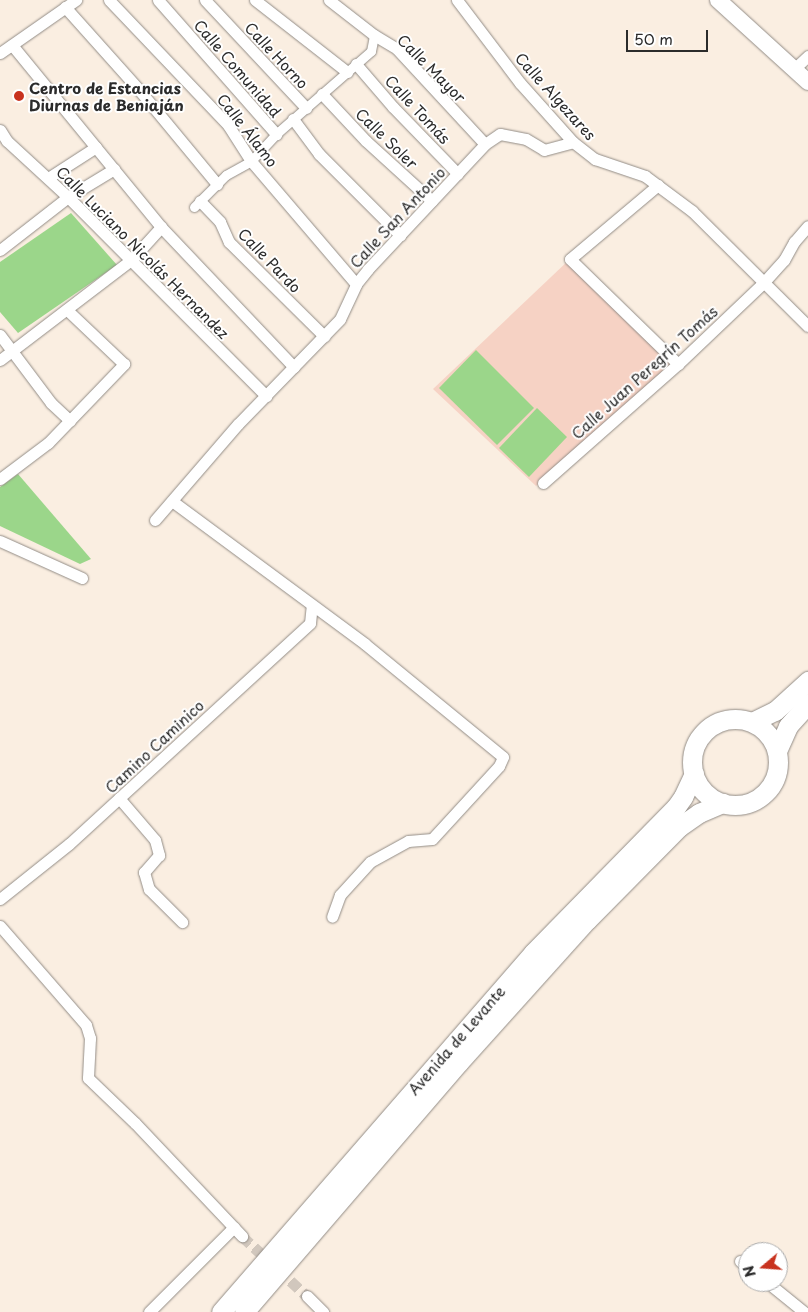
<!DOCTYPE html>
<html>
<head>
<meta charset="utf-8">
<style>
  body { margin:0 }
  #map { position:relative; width:808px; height:1312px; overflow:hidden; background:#faeee1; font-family:"Playpen Sans",sans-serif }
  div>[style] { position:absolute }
  .built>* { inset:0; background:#f6d2c4 }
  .green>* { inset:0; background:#9bd68a }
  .minor-tunnel>* { height:11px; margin-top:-5.5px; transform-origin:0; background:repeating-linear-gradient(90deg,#d1c7bd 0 11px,transparent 0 16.5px) }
  .roads { filter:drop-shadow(0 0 1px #928c86) drop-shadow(0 0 1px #928c86) }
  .pedestrian>* { height:9px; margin:-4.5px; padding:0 4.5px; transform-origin:4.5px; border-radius:4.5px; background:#fff }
  .minor>* { height:11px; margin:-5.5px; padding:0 5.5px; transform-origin:5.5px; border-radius:5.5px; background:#fff }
  .secondary>* { height:16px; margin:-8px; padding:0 8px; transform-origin:8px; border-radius:8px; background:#fff }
  .primary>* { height:19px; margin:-9.5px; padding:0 9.5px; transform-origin:9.5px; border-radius:9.5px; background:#fff }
  .primary>.ring { margin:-9.5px; padding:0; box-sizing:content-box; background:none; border:19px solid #fff; border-radius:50% }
  .dots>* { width:14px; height:14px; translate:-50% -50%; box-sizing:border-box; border:2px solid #fff; border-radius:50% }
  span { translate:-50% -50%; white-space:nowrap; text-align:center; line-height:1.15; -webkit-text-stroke:4px #fff; paint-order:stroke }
  .street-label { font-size:15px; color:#2b2b2b }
  .poi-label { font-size:15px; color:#2b2b2b; font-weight:700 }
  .left { translate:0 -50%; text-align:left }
  .north { position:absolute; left:738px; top:1242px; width:50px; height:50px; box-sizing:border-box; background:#fff; border:1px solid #aaa; border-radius:50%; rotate:252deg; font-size:14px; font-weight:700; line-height:20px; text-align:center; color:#2b2b2b }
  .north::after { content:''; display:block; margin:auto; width:18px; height:22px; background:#c8321e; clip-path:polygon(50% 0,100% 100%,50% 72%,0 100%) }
  .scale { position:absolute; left:626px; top:30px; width:82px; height:22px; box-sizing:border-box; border:2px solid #2b2b2b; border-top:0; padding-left:6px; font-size:15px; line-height:18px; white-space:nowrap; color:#2b2b2b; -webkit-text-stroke:4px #fff; paint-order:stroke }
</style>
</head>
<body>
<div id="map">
  <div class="built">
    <div style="clip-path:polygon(570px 259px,678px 364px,536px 486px,433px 389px)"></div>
  </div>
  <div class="green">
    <div style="clip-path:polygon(71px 213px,117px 265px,18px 333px,0 312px,0 262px)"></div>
    <div style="clip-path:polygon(476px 350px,534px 408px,497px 445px,439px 388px)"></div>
    <div style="clip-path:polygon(537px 408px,567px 437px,529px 477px,499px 448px)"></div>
    <div style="clip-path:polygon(18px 474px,91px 559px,80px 564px,0 526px,0 487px)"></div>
  </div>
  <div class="minor-tunnel">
    <div style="left:242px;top:1236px;width:88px;rotate:42.7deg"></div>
  </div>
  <div class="roads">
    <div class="pedestrian">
      <div style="left:194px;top:207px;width:45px;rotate:-45deg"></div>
      <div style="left:226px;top:175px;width:29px;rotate:-29deg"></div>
      <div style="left:251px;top:161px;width:37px;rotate:-47deg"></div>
      <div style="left:276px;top:134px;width:126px;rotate:-41.1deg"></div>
      <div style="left:371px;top:51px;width:16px;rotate:-79deg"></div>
    </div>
    <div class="minor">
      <div style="left:109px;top:0;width:173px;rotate:46.4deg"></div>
      <div style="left:228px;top:125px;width:43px;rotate:57.4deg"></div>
      <div style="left:251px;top:161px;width:162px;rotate:49.5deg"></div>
      <div style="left:158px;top:0;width:179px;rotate:48.6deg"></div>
      <div style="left:205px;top:0;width:148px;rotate:46.9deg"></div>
      <div style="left:255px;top:0;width:117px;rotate:38deg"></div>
      <div style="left:329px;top:0;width:57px;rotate:37.9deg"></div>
      <div style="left:374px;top:35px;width:27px;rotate:31deg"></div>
      <div style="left:397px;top:49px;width:129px;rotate:47.2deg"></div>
      <div style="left:457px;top:0;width:104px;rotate:52.8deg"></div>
      <div style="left:520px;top:83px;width:79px;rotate:48.1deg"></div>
      <div style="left:573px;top:142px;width:28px;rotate:38deg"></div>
      <div style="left:595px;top:159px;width:53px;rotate:18.8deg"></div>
      <div style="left:645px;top:176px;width:59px;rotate:36.7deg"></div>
      <div style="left:692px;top:211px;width:163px;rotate:44.8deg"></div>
      <div style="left:65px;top:7px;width:113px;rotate:48.2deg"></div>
      <div style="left:140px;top:91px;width:121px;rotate:50.4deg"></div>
      <div style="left:12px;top:45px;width:235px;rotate:50.7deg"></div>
      <div style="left:161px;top:227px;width:193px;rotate:46.5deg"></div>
      <div style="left:0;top:53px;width:93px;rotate:-34.9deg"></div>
      <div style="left:356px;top:64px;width:57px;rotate:49.3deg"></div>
      <div style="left:393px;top:107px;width:93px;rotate:45.9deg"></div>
      <div style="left:794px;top:69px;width:19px;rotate:-43deg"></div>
      <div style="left:322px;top:94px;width:64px;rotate:46.9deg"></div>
      <div style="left:366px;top:141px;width:89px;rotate:42.3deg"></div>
      <div style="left:293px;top:119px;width:44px;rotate:53.4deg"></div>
      <div style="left:319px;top:154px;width:115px;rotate:45deg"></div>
      <div style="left:0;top:130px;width:13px;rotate:58deg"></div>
      <div style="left:7px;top:141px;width:83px;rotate:42.6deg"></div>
      <div style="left:68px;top:197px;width:281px;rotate:45.1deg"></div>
      <div style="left:48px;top:178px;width:57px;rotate:-32.9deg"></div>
      <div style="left:658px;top:185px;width:115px;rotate:139.9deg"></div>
      <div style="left:570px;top:259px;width:151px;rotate:44.2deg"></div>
      <div style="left:200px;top:201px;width:29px;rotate:46deg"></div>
      <div style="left:220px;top:222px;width:22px;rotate:66deg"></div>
      <div style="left:229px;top:242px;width:134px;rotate:44.7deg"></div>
      <div style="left:0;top:250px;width:86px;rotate:-37.9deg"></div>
      <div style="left:68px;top:197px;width:54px;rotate:-31.3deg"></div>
      <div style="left:0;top:335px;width:85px;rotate:53.1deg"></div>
      <div style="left:51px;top:403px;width:26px;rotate:43deg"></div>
      <div style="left:0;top:360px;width:165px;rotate:-37.4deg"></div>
      <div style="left:131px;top:260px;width:45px;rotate:-47.7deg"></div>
      <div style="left:0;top:479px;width:60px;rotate:-36.9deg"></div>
      <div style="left:48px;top:443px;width:110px;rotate:-46.1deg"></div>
      <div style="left:124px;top:364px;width:79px;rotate:-136.5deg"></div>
      <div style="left:543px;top:483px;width:180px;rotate:-41.4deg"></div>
      <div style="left:678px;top:364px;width:119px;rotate:-43.6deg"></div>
      <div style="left:764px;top:282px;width:30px;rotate:-48deg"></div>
      <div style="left:784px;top:260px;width:21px;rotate:-61deg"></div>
      <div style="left:794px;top:242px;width:21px;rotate:-49deg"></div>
      <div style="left:172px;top:501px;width:240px;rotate:36.5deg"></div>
      <div style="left:365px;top:644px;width:178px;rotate:39.3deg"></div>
      <div style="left:503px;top:757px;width:10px;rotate:114deg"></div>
      <div style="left:499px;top:766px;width:99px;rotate:132.5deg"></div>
      <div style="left:432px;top:839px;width:24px;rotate:175deg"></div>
      <div style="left:408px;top:841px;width:43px;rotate:151.1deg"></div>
      <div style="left:370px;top:862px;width:45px;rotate:132.3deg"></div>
      <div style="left:340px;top:895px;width:23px;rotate:110deg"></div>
      <div style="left:155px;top:520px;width:127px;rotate:-49.2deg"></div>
      <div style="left:238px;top:424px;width:146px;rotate:-45.8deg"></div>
      <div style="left:340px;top:319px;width:38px;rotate:-65deg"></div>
      <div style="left:356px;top:284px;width:19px;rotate:-51deg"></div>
      <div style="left:368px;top:269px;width:171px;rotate:-46.9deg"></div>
      <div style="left:485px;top:144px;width:18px;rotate:-34deg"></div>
      <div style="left:500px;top:134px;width:26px;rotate:11deg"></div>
      <div style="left:526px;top:139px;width:21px;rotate:31deg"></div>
      <div style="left:544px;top:150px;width:30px;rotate:-15deg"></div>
      <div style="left:0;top:541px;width:90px;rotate:24.3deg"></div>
      <div style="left:119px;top:798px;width:55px;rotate:49.4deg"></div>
      <div style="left:155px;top:840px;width:16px;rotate:75deg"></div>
      <div style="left:159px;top:855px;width:23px;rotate:131deg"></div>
      <div style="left:144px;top:872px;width:18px;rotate:74deg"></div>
      <div style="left:149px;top:889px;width:47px;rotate:45deg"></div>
      <div style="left:0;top:899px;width:88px;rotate:-38.6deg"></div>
      <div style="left:69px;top:844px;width:327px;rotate:-42.5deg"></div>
      <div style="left:310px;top:623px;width:18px;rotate:-84deg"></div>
      <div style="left:0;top:926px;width:131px;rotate:49deg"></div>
      <div style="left:86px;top:1025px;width:14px;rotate:73deg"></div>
      <div style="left:90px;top:1038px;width:40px;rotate:92.9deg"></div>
      <div style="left:88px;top:1078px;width:65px;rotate:43.8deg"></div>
      <div style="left:135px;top:1123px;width:156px;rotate:46.6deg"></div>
      <div style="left:740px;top:1261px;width:10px;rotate:37deg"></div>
      <div style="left:767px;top:1282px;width:48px;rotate:39deg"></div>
      <div style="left:307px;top:1296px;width:23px;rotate:45deg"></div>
      <div style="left:149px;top:1312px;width:120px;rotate:-45deg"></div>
    </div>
    <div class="secondary">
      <div style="left:718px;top:0;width:122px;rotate:42.3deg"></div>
    </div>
    <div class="primary">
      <div class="ring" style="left:692px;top:719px;width:67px;height:67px"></div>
      <div style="left:752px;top:722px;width:25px;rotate:-26deg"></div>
      <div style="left:775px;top:711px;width:45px;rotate:-42.3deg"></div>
      <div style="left:777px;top:751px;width:27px;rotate:-66deg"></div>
      <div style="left:788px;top:726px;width:30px;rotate:-48deg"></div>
      <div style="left:221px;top:1312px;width:476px;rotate:-49deg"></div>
      <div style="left:533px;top:953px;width:204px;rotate:-45.6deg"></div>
      <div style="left:676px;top:807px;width:12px;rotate:-55deg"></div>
      <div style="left:683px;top:797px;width:26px;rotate:-65deg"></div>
      <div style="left:244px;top:1312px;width:330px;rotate:-49.3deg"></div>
      <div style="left:459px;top:1062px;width:191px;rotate:-48deg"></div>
      <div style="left:587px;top:920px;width:131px;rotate:-45.3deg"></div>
      <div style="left:679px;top:827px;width:24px;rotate:-35deg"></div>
      <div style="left:699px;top:813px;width:26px;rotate:-23deg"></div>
    </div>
  </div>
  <div class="dots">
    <div style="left:19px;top:96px;background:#c8321e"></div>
  </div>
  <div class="street-label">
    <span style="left:277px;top:55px;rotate:47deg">Calle Horno</span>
    <span style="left:238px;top:68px;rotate:49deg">Calle Comunidad</span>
    <span style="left:432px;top:68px;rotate:45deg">Calle Mayor</span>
    <span style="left:556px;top:96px;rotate:48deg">Calle Algezares</span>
    <span style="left:418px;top:109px;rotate:47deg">Calle Tomás</span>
    <span style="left:248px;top:130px;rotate:52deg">Calle Álamo</span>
    <span style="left:387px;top:138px;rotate:44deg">Calle Soler</span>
    <span style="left:397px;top:217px;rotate:-47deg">Calle San Antonio</span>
    <span style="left:143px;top:252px;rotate:45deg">Calle Luciano Nicolás Hernandez</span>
    <span style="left:270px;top:260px;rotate:46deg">Calle Pardo</span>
    <span style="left:644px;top:372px;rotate:-42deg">Calle Juan Peregrín Tomás</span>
    <span style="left:154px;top:746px;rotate:-43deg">Camino Caminico</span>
    <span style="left:456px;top:1040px;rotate:-49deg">Avenida de Levante</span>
  </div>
  <div class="poi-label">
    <span class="left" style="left:29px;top:96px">Centro de Estancias<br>Diurnas de Beniaján</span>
  </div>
  <div class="north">N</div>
  <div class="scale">50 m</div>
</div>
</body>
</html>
